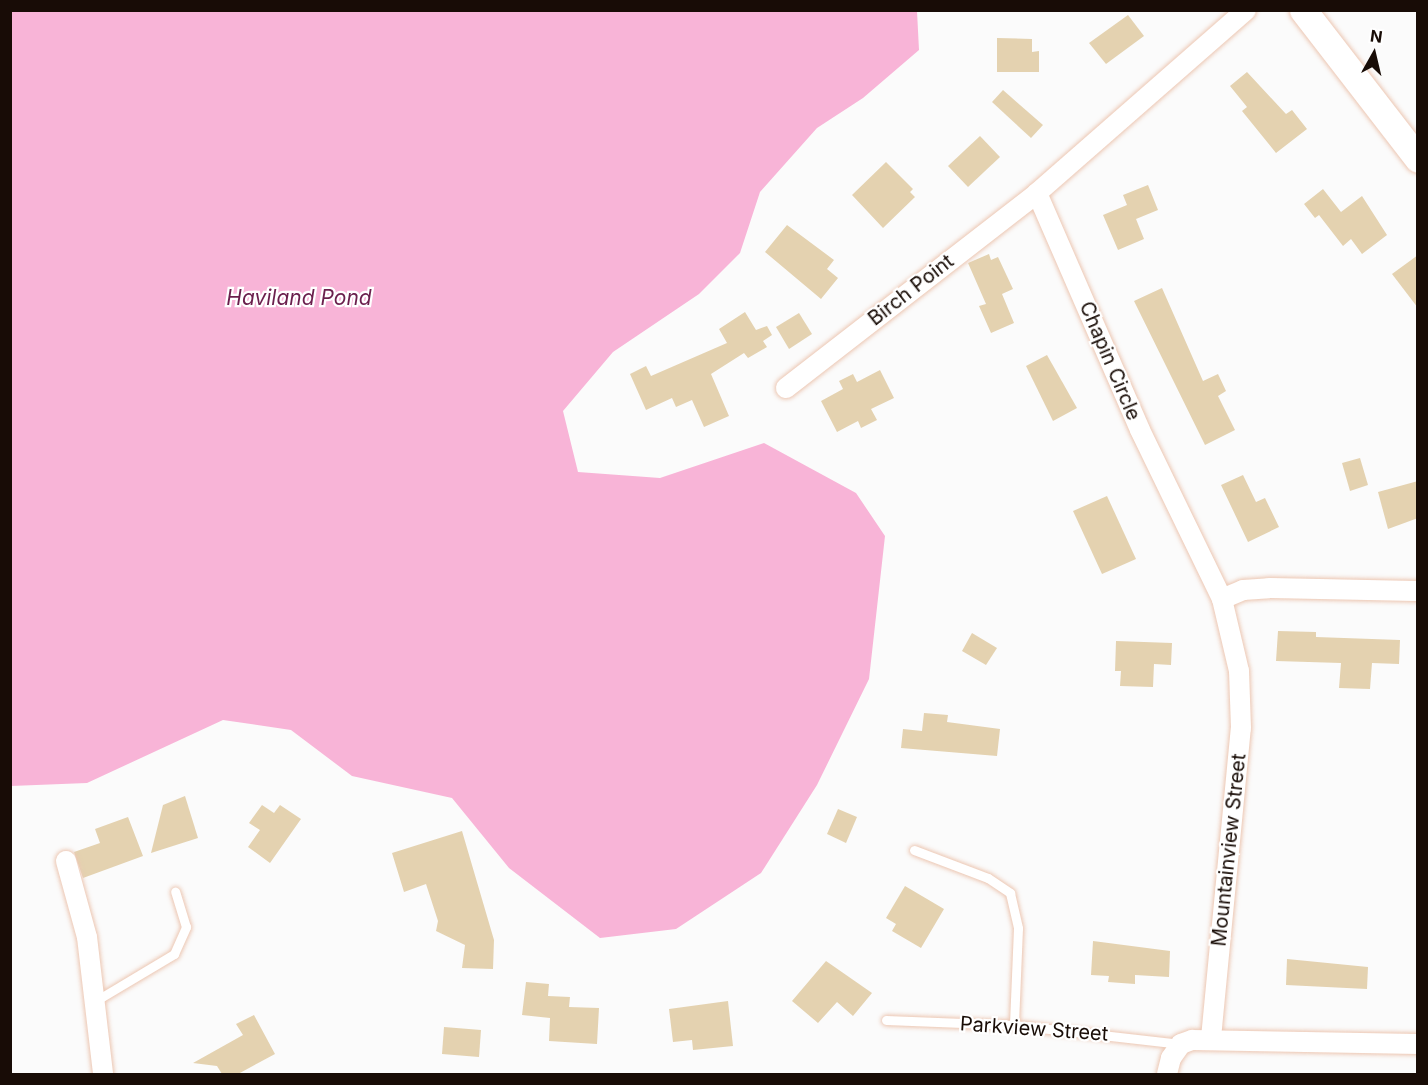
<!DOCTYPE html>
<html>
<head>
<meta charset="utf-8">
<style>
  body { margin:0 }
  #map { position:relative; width:1428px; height:1085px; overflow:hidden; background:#fbfbfb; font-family:Inter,sans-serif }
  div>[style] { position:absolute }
  .water>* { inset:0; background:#f8b4d7 }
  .building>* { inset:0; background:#e4d2b0 }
  .roads { filter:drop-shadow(0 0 2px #ecc7b3) drop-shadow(0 0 2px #ecc7b3) }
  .service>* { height:9px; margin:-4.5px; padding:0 4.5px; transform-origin:4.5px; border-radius:4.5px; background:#fff }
  .minor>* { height:20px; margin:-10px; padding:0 10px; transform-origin:10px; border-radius:10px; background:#fff }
  .secondary>* { height:27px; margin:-13.5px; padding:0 13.5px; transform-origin:13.5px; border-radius:13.5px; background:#fff }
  span { translate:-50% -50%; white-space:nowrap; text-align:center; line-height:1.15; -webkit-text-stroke:4.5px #fff; paint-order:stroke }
  .street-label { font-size:20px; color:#180c06 }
  .water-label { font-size:21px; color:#6b1f4d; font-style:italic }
  .frame { position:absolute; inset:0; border:12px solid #180c06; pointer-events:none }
  .north { position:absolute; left:1344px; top:24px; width:60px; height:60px; -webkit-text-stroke:4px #fff; paint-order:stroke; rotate:8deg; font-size:16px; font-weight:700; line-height:24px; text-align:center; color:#180c06 }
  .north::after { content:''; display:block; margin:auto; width:21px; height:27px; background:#180c06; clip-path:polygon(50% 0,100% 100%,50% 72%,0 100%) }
</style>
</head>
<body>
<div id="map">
  <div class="water">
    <div style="clip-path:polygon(10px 11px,917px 11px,919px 50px,863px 98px,817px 128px,760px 192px,740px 253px,699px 294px,613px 352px,563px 411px,578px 472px,660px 478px,764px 443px,856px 493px,885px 536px,869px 679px,817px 785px,761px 873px,676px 929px,600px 938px,509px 868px,452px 798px,352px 776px,291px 730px,223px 720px,87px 783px,11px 786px)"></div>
  </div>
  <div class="building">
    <div style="clip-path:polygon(1128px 15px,1144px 36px,1106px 64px,1089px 43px)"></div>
    <div style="clip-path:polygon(997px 38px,1032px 39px,1032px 52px,1039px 51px,1039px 72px,997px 72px)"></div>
    <div style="clip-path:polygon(1247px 72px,1286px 114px,1292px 110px,1307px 129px,1276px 153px,1242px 111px,1247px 107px,1230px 86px)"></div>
    <div style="clip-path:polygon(1003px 90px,1043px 125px,1031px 138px,992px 102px)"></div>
    <div style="clip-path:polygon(980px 136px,1000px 157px,968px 187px,948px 166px)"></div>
    <div style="clip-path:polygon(886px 162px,913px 189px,910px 192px,915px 197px,883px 228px,852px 195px)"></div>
    <div style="clip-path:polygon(1148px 185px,1158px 210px,1136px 219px,1144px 239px,1118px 250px,1103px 215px,1127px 205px,1123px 195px)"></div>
    <div style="clip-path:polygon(1323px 189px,1341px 212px,1362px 196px,1387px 235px,1362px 254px,1351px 239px,1343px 246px,1319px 215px,1315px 218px,1304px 204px)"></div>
    <div style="clip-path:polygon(787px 225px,834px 260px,827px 269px,838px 278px,821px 299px,765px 252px)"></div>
    <div style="clip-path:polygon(989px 254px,991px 260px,998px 257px,1013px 289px,1002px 294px,1014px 323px,991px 333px,979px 306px,986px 304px,968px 263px)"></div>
    <div style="clip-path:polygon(1418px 255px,1418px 308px,1392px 274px)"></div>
    <div style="clip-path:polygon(1162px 288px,1203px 381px,1218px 374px,1226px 391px,1218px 396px,1235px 430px,1205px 445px,1134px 301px)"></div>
    <div style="clip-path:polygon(745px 312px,756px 330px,767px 326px,772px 335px,763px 341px,767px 347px,748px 358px,744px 353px,711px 374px,729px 416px,704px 427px,692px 400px,676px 407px,672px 398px,646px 410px,630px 374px,646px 366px,651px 376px,727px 343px,719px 329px)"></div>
    <div style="clip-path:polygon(799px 313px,812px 334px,789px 349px,776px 327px)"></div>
    <div style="clip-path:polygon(1047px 355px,1077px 408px,1053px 421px,1026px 366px)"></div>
    <div style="clip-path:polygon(880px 370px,894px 398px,871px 409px,877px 420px,861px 428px,858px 421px,837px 432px,821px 401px,843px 389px,839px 381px,853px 374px,857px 382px)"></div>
    <div style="clip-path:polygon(1360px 458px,1368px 485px,1350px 491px,1342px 463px)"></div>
    <div style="clip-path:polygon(1243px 475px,1256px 502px,1265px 498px,1279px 527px,1248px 542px,1221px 485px)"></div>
    <div style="clip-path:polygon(1418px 481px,1418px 518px,1388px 529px,1378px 492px)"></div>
    <div style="clip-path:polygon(1107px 496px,1136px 559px,1102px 574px,1073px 511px)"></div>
    <div style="clip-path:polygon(1278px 631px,1316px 632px,1316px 637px,1400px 640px,1399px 664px,1372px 663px,1370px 689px,1339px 688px,1341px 663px,1276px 661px)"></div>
    <div style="clip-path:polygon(972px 633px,997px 648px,986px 665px,962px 651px)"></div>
    <div style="clip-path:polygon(1116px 641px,1172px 643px,1171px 665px,1154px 664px,1153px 687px,1120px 686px,1121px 671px,1115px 671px)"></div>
    <div style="clip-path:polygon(924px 713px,948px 715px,947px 722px,1000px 729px,997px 756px,901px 748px,903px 729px,922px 731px)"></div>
    <div style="clip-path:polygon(185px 796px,198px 838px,151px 853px,163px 805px)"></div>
    <div style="clip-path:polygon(262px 805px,274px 813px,280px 805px,301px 819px,270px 863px,248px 847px,260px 830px,249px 823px)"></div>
    <div style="clip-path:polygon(838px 809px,857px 817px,846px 843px,827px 834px)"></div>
    <div style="clip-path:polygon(128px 817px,143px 856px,83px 878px,74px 852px,100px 843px,95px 829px)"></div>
    <div style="clip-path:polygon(462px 831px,494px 940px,493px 969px,462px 968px,465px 945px,436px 931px,438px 921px,426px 884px,404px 892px,392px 853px)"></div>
    <div style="clip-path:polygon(905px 886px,944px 909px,921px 948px,892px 931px,896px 924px,886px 918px)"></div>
    <div style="clip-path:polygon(1093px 941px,1170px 951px,1169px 977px,1135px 975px,1135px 984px,1108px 982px,1109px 976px,1091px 975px)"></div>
    <div style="clip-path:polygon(1287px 959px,1368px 967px,1367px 989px,1286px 985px)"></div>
    <div style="clip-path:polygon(826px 961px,872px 993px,853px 1016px,837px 1002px,818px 1023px,792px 1001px)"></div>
    <div style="clip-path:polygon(526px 982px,549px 984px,548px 996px,570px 997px,569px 1007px,599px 1008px,597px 1044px,549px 1041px,550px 1018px,522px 1015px)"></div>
    <div style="clip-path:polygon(728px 1001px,733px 1046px,693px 1050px,692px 1040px,673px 1042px,669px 1009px)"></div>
    <div style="clip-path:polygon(254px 1015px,275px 1054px,238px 1074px,222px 1074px,217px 1066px,193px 1063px,243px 1035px,236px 1024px)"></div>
    <div style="clip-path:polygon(444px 1027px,481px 1030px,479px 1057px,442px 1054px)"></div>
  </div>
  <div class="roads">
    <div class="service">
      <div style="left:914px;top:850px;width:79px;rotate:20.7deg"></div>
      <div style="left:988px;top:878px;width:27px;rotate:34deg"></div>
      <div style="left:1010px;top:893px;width:36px;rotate:77deg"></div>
      <div style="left:1018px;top:928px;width:97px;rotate:92.4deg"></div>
      <div style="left:97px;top:1000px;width:90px;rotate:-30.9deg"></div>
      <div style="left:174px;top:954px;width:30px;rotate:-66deg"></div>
      <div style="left:186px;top:927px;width:37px;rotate:-107deg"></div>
      <div style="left:886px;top:1020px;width:128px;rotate:2.2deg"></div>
      <div style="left:1014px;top:1025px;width:168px;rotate:6.5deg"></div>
    </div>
    <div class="minor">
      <div style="left:1246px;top:10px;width:278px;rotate:138.8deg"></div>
      <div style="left:1037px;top:193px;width:258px;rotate:66.5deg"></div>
      <div style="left:1140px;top:430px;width:188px;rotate:64.1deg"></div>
      <div style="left:1222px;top:599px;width:23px;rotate:-23deg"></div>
      <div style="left:1243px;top:590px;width:26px;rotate:-4deg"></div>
      <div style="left:1269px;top:588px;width:149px;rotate:1.2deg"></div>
      <div style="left:786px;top:388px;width:318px;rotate:-37.8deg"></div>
      <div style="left:66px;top:861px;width:79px;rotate:74.6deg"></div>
      <div style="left:87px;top:937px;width:138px;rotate:83.3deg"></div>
      <div style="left:1211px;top:1038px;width:311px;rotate:-84.5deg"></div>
      <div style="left:1241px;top:728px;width:57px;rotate:-92deg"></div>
      <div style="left:1239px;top:671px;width:74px;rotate:-103.3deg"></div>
      <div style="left:1167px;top:1074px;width:16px;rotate:-76deg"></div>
      <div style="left:1171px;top:1058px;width:17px;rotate:-54deg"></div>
      <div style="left:1181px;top:1044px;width:12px;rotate:-20deg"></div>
      <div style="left:1192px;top:1040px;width:226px;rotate:1deg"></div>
    </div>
    <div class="secondary">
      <div style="left:1303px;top:10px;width:188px;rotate:52.3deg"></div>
    </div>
  </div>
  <div class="street-label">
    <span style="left:911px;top:290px;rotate:-38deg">Birch Point</span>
    <span style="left:1110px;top:361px;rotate:67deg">Chapin Circle</span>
    <span style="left:1229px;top:850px;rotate:-84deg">Mountainview Street</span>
    <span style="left:1034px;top:1029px;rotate:4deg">Parkview Street</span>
  </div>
  <div class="water-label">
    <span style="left:299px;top:298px">Haviland Pond</span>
  </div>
  <div class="frame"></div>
  <div class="north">N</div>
</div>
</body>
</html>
